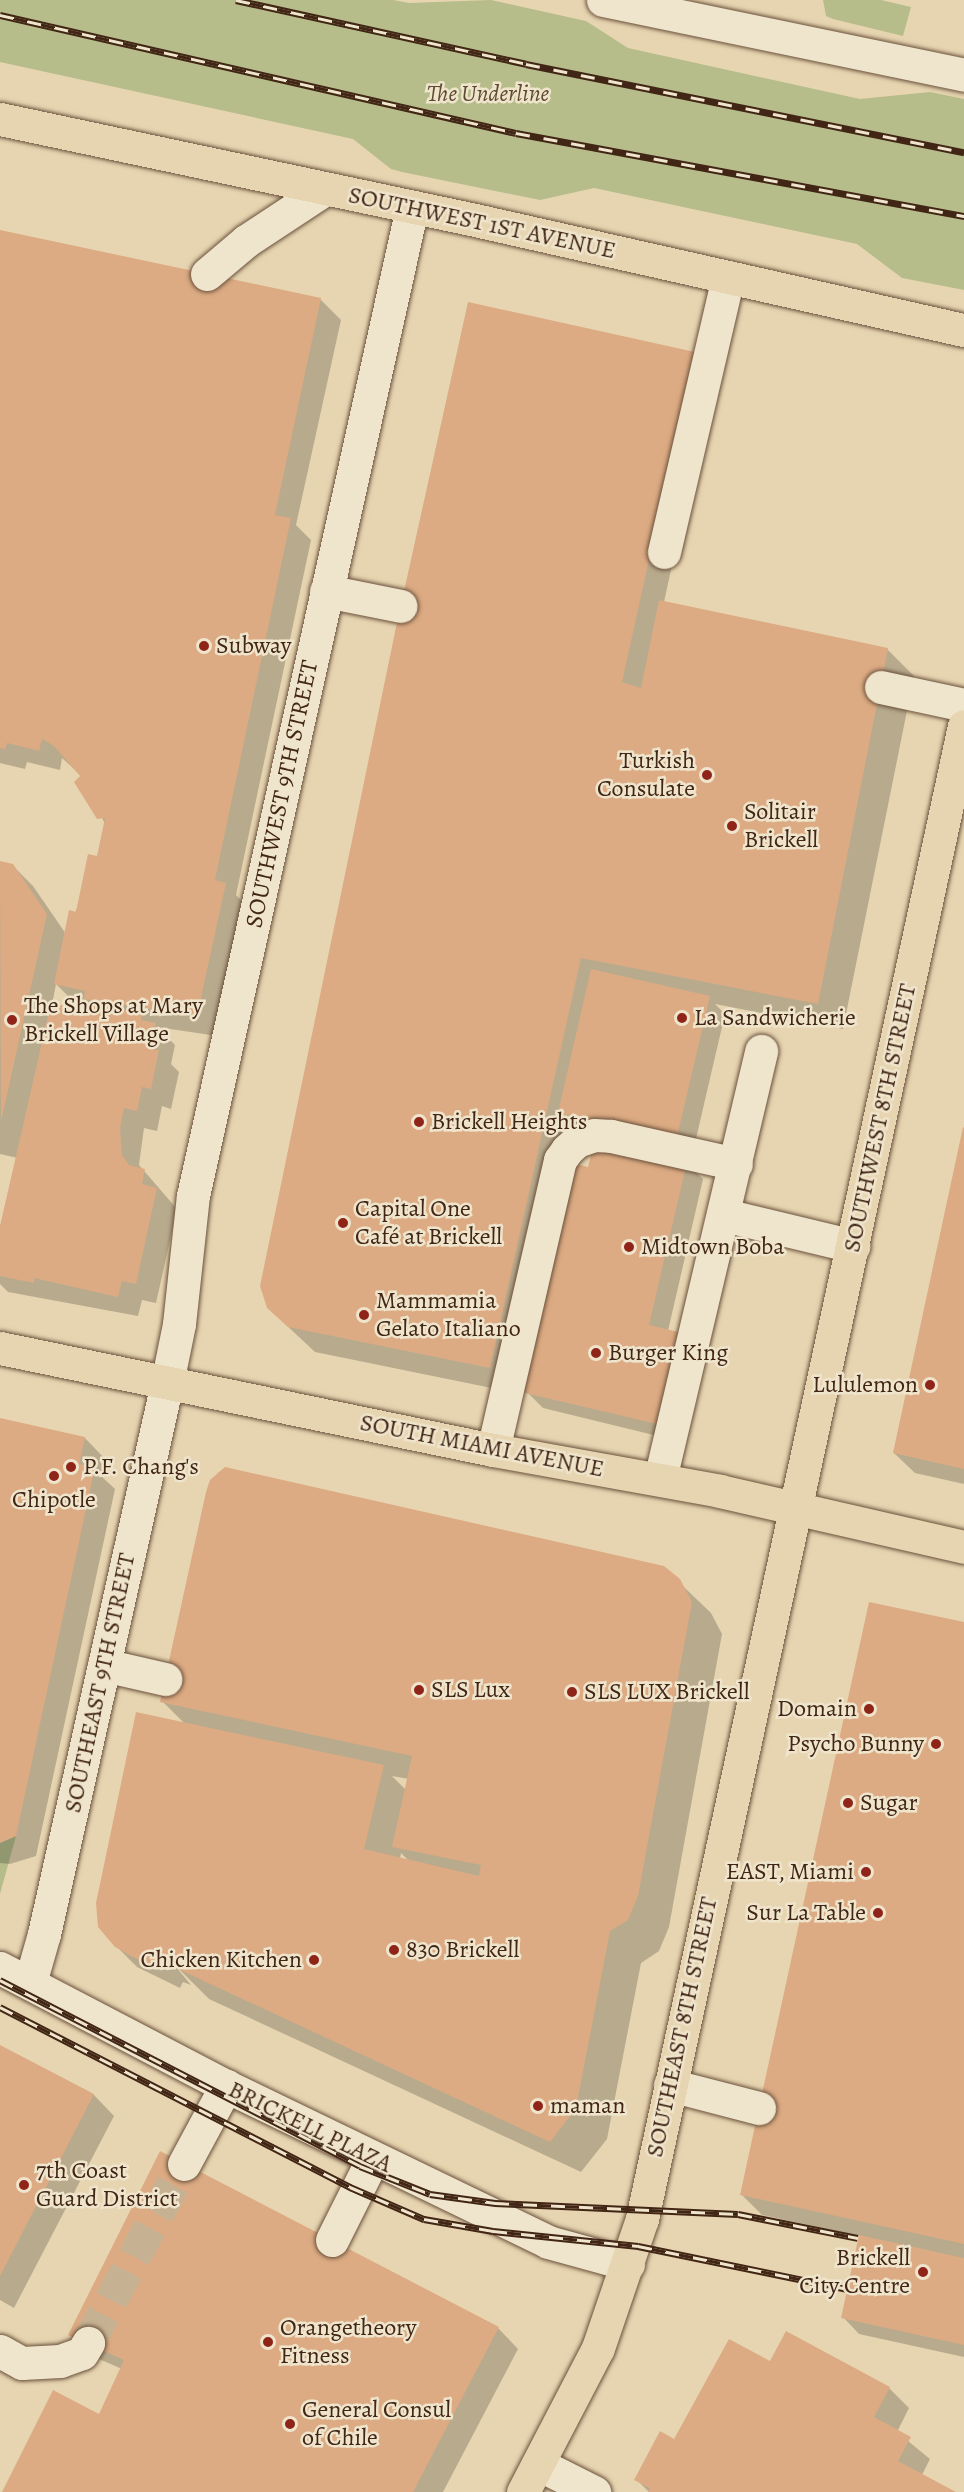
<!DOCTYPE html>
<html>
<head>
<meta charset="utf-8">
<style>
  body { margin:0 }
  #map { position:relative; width:964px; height:2492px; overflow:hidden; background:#e7d5b1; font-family:Alegreya,serif }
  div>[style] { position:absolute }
  .green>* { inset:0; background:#b6bd8b }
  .shadow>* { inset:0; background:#0003 }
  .building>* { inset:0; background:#dcab83 }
  .minor-tunnel>* { height:33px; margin-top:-16.5px; transform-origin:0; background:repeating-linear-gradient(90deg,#c6b292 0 33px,transparent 0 49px) }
  .roads { filter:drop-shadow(0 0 2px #6a513c) drop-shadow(0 0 2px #6a513c) }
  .minor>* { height:33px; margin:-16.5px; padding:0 16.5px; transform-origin:16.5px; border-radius:16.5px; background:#efe4cc }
  .major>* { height:33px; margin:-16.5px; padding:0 16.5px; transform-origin:16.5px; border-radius:16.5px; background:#e7d5b1 }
  .rail>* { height:7px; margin-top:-3.5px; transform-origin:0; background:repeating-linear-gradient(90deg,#efe4cc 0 14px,#412515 0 28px); box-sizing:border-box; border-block:2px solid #412515 }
  .dots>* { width:16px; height:16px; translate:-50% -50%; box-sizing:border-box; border:3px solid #efe4cc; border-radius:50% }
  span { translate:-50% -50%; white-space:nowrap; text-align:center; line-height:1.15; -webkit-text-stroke:5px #efe4cc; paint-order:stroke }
  .park-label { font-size:24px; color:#5e4b32; font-style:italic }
  .street-label { font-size:24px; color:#412515 }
  .poi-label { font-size:24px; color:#412515 }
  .left { translate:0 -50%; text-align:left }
  .right { translate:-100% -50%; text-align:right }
</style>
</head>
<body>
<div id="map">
  <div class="green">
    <div style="clip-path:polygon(0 0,393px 0,409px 3px,491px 0,586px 21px,628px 48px,860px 99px,930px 92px,964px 99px,964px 290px,902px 278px,857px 244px,594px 188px,540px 200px,402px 172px,391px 169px,353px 139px,0 62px)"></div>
    <div style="clip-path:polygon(823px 0,881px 0,911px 7px,903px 36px,833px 19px,826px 16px)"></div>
    <div style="clip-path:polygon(16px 1836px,0 1894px,0 1843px)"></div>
  </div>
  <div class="shadow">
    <div style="clip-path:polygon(evenodd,0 231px,320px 299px,341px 320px,296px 525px,311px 540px,236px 895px,245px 904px,217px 1036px,157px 1027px,175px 1045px,171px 1064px,179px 1072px,171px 1109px,162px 1106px,157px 1131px,144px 1128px,139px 1165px,177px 1209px,156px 1303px,142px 1300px,138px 1316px,8px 1292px,0 1284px,0 1227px,18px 1158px,0 1154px,0 863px,12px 865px,33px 886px,66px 934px,98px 858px,105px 824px,82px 776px,62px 758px,60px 770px,27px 762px,25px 769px,0 763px,0 231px,56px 984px,76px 1004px,88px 1006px,87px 1012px,52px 1005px,56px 984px)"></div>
    <div style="clip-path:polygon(714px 374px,664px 602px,888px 650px,914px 676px,843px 1029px,715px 1004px,725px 1014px,692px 1156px,576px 1129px,566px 1163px,590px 1169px,687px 1163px,703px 1179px,668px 1331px,674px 1440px,543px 1408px,527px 1392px,519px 1377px,516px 1393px,315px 1352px,268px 1308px)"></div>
    <div style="clip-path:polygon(964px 1129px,964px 1484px,915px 1473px,894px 1453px)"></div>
    <div style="clip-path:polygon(0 1420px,85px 1438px,105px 1459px,101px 1476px,115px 1489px,36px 1856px,10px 1864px,0 1863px)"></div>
    <div style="clip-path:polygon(evenodd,225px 1468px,664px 1568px,711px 1613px,722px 1634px,669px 1927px,659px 1951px,641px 1963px,607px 2139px,581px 2172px,209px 1999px,172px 1962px,191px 1985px,183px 1982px,180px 1988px,137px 1967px,116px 1946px,186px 1725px,162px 1701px,207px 1493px,218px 1473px,225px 1468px,392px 1776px,409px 1779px,406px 1790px,392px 1776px,225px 1468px,401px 1853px,409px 1861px,400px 1859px,401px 1853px)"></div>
    <div style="clip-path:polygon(964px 1624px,964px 2357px,859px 2334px,843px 2317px,860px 2236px,762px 2215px,742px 2195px)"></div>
    <div style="clip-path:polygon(0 2047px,94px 2095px,114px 2116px,14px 2308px,0 2300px)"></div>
    <div style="clip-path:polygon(498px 2328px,518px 2349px,443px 2492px,4px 2492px,100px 2416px,122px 2369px,90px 2355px,70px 2334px)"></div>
    <div style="clip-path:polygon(771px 2363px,889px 2388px,909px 2408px,897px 2432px,930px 2459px,922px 2475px,953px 2492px,649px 2492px,636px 2479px,675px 2441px)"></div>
  </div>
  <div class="building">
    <div style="clip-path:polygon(0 230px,321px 298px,275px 515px,291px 518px,215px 880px,226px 883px,197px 1016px,84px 999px,85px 991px,54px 984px,69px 910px,76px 912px,88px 854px,97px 856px,105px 818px,97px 819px,74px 782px,80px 776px,54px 746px,42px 739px,39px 751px,7px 743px,5px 749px,0 748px)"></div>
    <div style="clip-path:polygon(468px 302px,695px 352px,622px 682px,641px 688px,659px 600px,888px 648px,818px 1004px,581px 958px,490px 1368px,288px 1327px,267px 1308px,260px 1286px,395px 632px)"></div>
    <div style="clip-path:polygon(0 861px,13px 864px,47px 914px,1px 1122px)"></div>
    <div style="clip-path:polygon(591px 969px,710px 996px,676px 1141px,558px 1113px)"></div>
    <div style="clip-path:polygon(87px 1002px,142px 1014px,141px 1020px,156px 1023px,150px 1049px,159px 1050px,151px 1089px,142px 1087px,137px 1111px,124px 1108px,120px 1128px,122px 1155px,129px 1165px,145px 1169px,142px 1184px,157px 1188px,136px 1284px,122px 1281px,118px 1297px,34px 1278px,34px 1283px,0 1276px,0 1226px,51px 1003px,85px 1010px)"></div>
    <div style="clip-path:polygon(963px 1127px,964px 1128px,964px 1469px,893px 1453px)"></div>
    <div style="clip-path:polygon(595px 1140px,687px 1162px,649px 1325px,678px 1332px,657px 1424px,525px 1393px,514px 1371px,567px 1162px,588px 1167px)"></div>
    <div style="clip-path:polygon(0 1418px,85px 1437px,79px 1464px,95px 1467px,16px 1836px,0 1843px)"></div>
    <div style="clip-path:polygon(225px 1467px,664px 1566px,680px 1579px,692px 1602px,638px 1896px,628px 1920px,610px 1931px,576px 2108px,550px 2142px,176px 1968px,162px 1962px,159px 1969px,131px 1956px,115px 1947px,98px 1927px,96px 1903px,136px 1712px,384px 1765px,364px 1849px,479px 1876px,481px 1865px,392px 1847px,412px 1756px,160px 1702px,206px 1492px,210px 1480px)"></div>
    <div style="clip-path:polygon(869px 1602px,964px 1622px,964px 2244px,740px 2195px)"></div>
    <div style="clip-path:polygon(0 2045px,94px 2094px,0 2276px)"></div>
    <div style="clip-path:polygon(160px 2151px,499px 2327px,413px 2492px,2px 2492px,53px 2390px,99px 2414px,124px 2360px,68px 2335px)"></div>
    <div style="clip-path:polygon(859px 2235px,964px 2258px,964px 2345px,841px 2318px)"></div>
    <div style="clip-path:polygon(786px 2331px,890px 2387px,874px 2417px,911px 2437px,898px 2461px,956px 2492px,648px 2492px,650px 2488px,634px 2480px,660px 2431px,674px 2439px,729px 2339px,770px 2361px)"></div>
  </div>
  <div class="minor-tunnel">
    <div style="left:88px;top:2343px;width:203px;rotate:-61.8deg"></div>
  </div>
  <div class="roads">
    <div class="minor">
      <div style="left:603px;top:0;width:369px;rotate:11.7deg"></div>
      <div style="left:207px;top:274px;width:51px;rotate:-40.2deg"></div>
      <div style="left:246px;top:241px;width:95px;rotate:-33.4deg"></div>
      <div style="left:664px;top:552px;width:281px;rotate:-76.9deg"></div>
      <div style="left:326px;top:591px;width:76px;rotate:11.3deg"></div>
      <div style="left:881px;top:687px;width:85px;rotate:12.2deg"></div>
      <div style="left:724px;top:1215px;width:133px;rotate:13.5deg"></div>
      <div style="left:493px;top:1450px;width:298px;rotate:-77deg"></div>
      <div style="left:560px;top:1160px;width:12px;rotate:-55deg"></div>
      <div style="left:567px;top:1150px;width:13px;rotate:-42deg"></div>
      <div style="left:577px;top:1141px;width:18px;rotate:-19deg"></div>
      <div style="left:594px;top:1135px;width:17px;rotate:3deg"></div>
      <div style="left:611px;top:1136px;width:128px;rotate:12.6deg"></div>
      <div style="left:660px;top:1479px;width:440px;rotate:-76.7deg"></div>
      <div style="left:104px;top:1665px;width:63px;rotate:12.9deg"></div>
      <div style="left:0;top:1968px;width:255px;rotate:27.6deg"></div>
      <div style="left:226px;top:2086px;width:358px;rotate:25.8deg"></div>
      <div style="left:548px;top:2242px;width:83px;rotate:15.4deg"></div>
      <div style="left:30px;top:1983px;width:51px;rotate:-74.1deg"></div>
      <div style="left:44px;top:1934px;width:565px;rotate:-77.42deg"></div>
      <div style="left:167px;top:1383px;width:60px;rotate:-78.5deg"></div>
      <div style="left:179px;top:1324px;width:129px;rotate:-83.8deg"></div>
      <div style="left:193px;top:1196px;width:1013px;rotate:-77.51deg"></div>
      <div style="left:670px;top:2085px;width:92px;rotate:14.5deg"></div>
      <div style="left:184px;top:2164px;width:89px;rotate:-61.7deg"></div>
      <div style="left:332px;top:2240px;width:92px;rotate:-63.4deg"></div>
      <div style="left:0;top:2351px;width:25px;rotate:29deg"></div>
      <div style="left:22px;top:2363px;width:38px;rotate:-3deg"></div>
      <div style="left:60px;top:2361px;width:23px;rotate:-20deg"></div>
      <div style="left:82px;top:2353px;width:12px;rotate:-59deg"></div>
      <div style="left:538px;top:2464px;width:63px;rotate:26.6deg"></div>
    </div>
    <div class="major">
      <div style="left:0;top:119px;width:495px;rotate:12deg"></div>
      <div style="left:484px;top:222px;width:492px;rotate:12.7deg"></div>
      <div style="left:0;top:1348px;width:503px;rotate:11.69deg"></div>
      <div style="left:493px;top:1450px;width:231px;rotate:10.2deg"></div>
      <div style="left:720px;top:1491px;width:250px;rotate:12.9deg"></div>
      <div style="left:523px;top:2492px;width:162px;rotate:-62.5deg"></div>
      <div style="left:598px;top:2348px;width:136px;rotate:-71.2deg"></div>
      <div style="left:642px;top:2219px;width:1527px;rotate:-77.83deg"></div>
    </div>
  </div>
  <div class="rail">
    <div style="left:236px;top:0;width:297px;rotate:12.4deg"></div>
    <div style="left:526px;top:64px;width:447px;rotate:11.4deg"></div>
    <div style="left:0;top:15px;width:529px;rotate:12.88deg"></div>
    <div style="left:516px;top:133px;width:456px;rotate:10.5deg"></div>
    <div style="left:0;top:1980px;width:405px;rotate:27.3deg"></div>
    <div style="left:360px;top:2166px;width:75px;rotate:21.8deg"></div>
    <div style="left:430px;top:2194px;width:66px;rotate:7.9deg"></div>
    <div style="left:495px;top:2203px;width:243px;rotate:2.6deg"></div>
    <div style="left:738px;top:2214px;width:122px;rotate:11.3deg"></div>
    <div style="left:0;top:2007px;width:394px;rotate:27.2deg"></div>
    <div style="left:350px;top:2187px;width:81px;rotate:23.4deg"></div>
    <div style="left:424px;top:2219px;width:70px;rotate:9.9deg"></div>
    <div style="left:493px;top:2231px;width:146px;rotate:5.9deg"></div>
    <div style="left:638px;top:2246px;width:213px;rotate:11.6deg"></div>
  </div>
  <div class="dots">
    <div style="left:204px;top:646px;background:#8f2418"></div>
    <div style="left:707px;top:775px;background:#8f2418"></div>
    <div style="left:732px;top:826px;background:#8f2418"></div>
    <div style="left:682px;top:1018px;background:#8f2418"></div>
    <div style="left:12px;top:1020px;background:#8f2418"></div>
    <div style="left:419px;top:1122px;background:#8f2418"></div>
    <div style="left:343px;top:1223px;background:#8f2418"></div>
    <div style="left:629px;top:1247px;background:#8f2418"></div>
    <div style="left:364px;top:1315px;background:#8f2418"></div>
    <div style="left:596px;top:1353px;background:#8f2418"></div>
    <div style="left:930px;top:1385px;background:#8f2418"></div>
    <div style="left:71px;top:1467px;background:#8f2418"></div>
    <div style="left:54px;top:1476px;background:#8f2418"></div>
    <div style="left:419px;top:1690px;background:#8f2418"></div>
    <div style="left:572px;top:1692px;background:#8f2418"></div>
    <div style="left:869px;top:1709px;background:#8f2418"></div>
    <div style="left:936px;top:1744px;background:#8f2418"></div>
    <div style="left:848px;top:1803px;background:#8f2418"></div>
    <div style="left:866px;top:1872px;background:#8f2418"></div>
    <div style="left:878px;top:1913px;background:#8f2418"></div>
    <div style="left:394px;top:1950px;background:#8f2418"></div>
    <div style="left:314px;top:1960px;background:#8f2418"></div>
    <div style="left:538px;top:2106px;background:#8f2418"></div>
    <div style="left:24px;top:2185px;background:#8f2418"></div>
    <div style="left:923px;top:2272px;background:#8f2418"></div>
    <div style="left:268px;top:2342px;background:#8f2418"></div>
    <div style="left:290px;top:2424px;background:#8f2418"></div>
  </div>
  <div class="park-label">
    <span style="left:488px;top:94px">The Underline</span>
  </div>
  <div class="street-label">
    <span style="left:482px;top:223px;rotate:12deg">SOUTHWEST 1ST AVENUE</span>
    <span style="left:282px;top:794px;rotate:-78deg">SOUTHWEST 9TH STREET</span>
    <span style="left:880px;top:1118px;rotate:-78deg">SOUTHWEST 8TH STREET</span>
    <span style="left:482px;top:1446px;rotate:11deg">SOUTH MIAMI AVENUE</span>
    <span style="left:100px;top:1683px;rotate:-78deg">SOUTHEAST 9TH STREET</span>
    <span style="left:682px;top:2027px;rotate:-78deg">SOUTHEAST 8TH STREET</span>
    <span style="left:310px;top:2127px;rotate:26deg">BRICKELL PLAZA</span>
  </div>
  <div class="poi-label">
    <span class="left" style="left:216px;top:646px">Subway</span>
    <span class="right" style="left:695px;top:775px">Turkish<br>Consulate</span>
    <span class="left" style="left:744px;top:826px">Solitair<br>Brickell</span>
    <span class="left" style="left:24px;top:1020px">The Shops at Mary<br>Brickell Village</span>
    <span class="left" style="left:694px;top:1018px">La Sandwicherie</span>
    <span class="left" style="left:431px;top:1122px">Brickell Heights</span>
    <span class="left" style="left:355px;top:1223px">Capital One<br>Café at Brickell</span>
    <span class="left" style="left:641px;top:1247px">Midtown Boba</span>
    <span class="left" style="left:376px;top:1315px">Mammamia<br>Gelato Italiano</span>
    <span class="left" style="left:608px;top:1353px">Burger King</span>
    <span class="right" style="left:918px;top:1385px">Lululemon</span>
    <span class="left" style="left:83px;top:1467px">P.F. Chang's</span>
    <span style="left:54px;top:1500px">Chipotle</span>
    <span class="left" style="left:431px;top:1690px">SLS Lux</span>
    <span class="left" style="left:584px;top:1692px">SLS LUX Brickell</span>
    <span class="right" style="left:857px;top:1709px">Domain</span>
    <span class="right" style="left:924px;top:1744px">Psycho Bunny</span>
    <span class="left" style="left:860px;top:1803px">Sugar</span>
    <span class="right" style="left:854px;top:1872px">EAST, Miami</span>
    <span class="right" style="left:866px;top:1913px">Sur La Table</span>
    <span class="left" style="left:406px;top:1950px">830 Brickell</span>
    <span class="right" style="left:302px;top:1960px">Chicken Kitchen</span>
    <span class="left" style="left:550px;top:2106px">maman</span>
    <span class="left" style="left:36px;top:2185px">7th Coast<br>Guard District</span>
    <span class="right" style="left:910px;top:2272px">Brickell<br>City Centre</span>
    <span class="left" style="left:280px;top:2342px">Orangetheory<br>Fitness</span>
    <span class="left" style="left:302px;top:2424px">General Consul<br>of Chile</span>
  </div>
</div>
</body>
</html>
